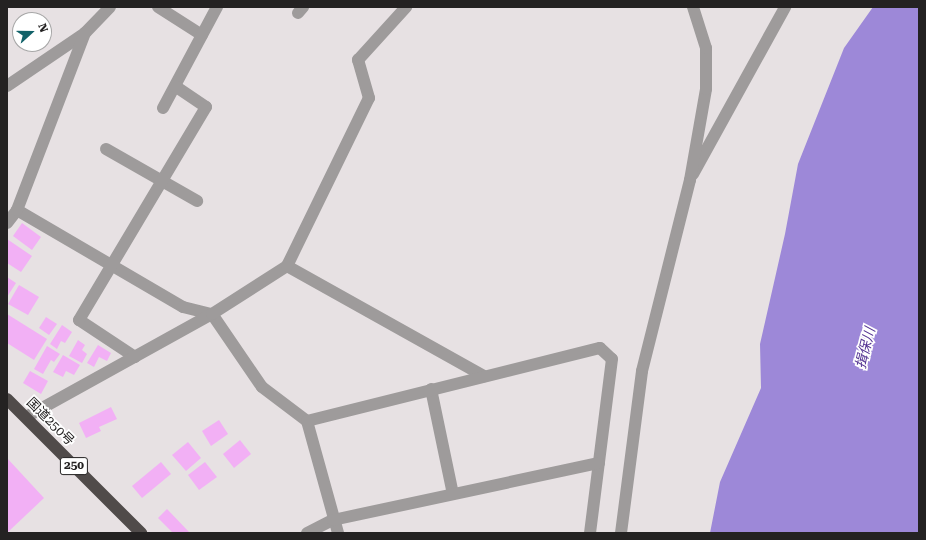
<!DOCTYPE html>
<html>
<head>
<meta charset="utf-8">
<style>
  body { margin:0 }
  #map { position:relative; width:926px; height:540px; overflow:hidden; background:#e7e1e3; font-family:"Roboto Serif","Noto Sans JP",serif }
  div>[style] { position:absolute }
  .water>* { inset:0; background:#9d88d8 }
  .building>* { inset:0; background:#f2b0f5 }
  .street>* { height:12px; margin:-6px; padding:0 6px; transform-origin:6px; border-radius:6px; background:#9e9b9b }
  .highway>* { height:12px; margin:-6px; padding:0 6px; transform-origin:6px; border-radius:6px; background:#504b4a }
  span { translate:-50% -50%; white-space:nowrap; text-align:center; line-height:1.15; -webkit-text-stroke:3.5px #fff; paint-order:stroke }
  .shield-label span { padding:1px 3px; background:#fff; border:1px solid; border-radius:3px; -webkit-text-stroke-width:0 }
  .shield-label { font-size:12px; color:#242222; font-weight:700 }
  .street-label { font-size:13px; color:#242222 }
  .water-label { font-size:14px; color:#543492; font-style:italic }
  .frame { position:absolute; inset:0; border:8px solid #242222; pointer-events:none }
  .north { position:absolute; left:12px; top:12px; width:40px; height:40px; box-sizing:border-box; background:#fff; border:1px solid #a7a7a7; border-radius:50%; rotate:69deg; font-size:11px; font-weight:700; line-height:16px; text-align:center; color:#242222 }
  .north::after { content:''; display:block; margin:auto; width:14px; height:18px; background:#126269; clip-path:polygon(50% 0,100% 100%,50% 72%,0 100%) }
</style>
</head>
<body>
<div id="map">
  <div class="water">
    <div style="clip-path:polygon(873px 7px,919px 7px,919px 533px,710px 533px,720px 482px,761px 388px,760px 344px,785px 234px,798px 164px,844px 48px)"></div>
  </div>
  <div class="building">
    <div style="clip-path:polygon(22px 223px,41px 237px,32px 250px,13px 236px)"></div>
    <div style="clip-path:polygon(7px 239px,32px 256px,21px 272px,7px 263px)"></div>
    <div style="clip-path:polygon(7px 277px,16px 283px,7px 297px)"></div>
    <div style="clip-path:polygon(19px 285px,39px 297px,28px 315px,8px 304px)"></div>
    <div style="clip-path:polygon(7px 314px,47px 339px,34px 360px,7px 343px)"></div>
    <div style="clip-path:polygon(46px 317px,57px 324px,49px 335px,39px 328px)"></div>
    <div style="clip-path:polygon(62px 325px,72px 332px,65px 343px,61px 341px,57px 349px,50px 344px)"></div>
    <div style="clip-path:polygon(78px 340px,85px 345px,82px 350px,87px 354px,82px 363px,69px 356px)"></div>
    <div style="clip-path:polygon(98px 345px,111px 353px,107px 361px,99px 357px,94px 367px,87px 363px)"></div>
    <div style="clip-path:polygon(47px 346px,60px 354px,54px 362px,51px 360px,43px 374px,34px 369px)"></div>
    <div style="clip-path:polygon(63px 355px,80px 365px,74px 375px,66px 371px,63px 377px,53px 372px)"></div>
    <div style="clip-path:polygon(30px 371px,48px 381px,41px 394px,23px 383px)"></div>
    <div style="clip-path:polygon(111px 407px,117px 419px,99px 427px,101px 431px,86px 438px,79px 423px)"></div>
    <div style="clip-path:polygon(219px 420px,228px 434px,211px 446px,202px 431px)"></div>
    <div style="clip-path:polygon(240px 440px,251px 454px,234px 468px,223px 454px)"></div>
    <div style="clip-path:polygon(188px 442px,201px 458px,186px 471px,172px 455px)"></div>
    <div style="clip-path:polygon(7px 458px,44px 498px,7px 533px)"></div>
    <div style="clip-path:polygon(161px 462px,171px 474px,142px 498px,132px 486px)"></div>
    <div style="clip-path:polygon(205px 462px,217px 477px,199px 490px,188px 475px)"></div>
    <div style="clip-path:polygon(167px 509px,190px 533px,173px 533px,158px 518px)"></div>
  </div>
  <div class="street">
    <div style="left:158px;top:7px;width:52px;rotate:32.5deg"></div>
    <div style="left:298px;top:13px;width:8px;rotate:-50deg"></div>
    <div style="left:7px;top:86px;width:94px;rotate:-34.2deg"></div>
    <div style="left:85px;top:33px;width:36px;rotate:-46deg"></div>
    <div style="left:163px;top:108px;width:115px;rotate:-61.9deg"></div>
    <div style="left:106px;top:149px;width:105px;rotate:29.7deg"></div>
    <div style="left:693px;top:174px;width:191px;rotate:-61.1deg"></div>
    <div style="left:17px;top:210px;width:192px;rotate:30.3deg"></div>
    <div style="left:183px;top:307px;width:30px;rotate:14deg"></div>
    <div style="left:212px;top:314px;width:88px;rotate:55.6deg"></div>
    <div style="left:262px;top:387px;width:56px;rotate:37.1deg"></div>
    <div style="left:307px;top:421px;width:116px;rotate:74.5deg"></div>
    <div style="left:7px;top:223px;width:16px;rotate:-52deg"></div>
    <div style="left:17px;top:210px;width:190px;rotate:-69deg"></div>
    <div style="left:287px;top:266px;width:226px;rotate:29.2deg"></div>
    <div style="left:135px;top:357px;width:67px;rotate:-146.5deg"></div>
    <div style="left:79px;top:320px;width:248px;rotate:-59.2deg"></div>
    <div style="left:206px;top:107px;width:37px;rotate:-146deg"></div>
    <div style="left:431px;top:389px;width:107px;rotate:78.2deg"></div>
    <div style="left:26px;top:417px;width:213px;rotate:-29deg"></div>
    <div style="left:212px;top:314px;width:89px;rotate:-32.6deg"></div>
    <div style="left:287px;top:266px;width:187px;rotate:-64deg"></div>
    <div style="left:369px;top:98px;width:40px;rotate:-106deg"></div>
    <div style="left:358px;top:60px;width:72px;rotate:-47.8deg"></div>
    <div style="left:307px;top:421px;width:302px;rotate:-14deg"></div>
    <div style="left:600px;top:348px;width:16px;rotate:43deg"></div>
    <div style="left:612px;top:359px;width:175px;rotate:97.2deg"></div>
    <div style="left:307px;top:533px;width:29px;rotate:-27deg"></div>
    <div style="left:333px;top:520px;width:272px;rotate:-12.1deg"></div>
    <div style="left:621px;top:533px;width:163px;rotate:-82.6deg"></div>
    <div style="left:642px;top:371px;width:197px;rotate:-75.9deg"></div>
    <div style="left:690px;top:180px;width:92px;rotate:-80deg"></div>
    <div style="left:706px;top:89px;width:41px;rotate:-90deg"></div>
    <div style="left:706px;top:48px;width:43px;rotate:-107.6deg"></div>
  </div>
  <div class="highway">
    <div style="left:7px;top:399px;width:190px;rotate:45deg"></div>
  </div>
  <div class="shield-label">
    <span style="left:74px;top:466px">250</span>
  </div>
  <div class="street-label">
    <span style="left:50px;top:422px;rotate:45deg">国道250号</span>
  </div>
  <div class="water-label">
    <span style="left:865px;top:348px;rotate:-76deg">揖保川</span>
  </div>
  <div class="frame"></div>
  <div class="north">N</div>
</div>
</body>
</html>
